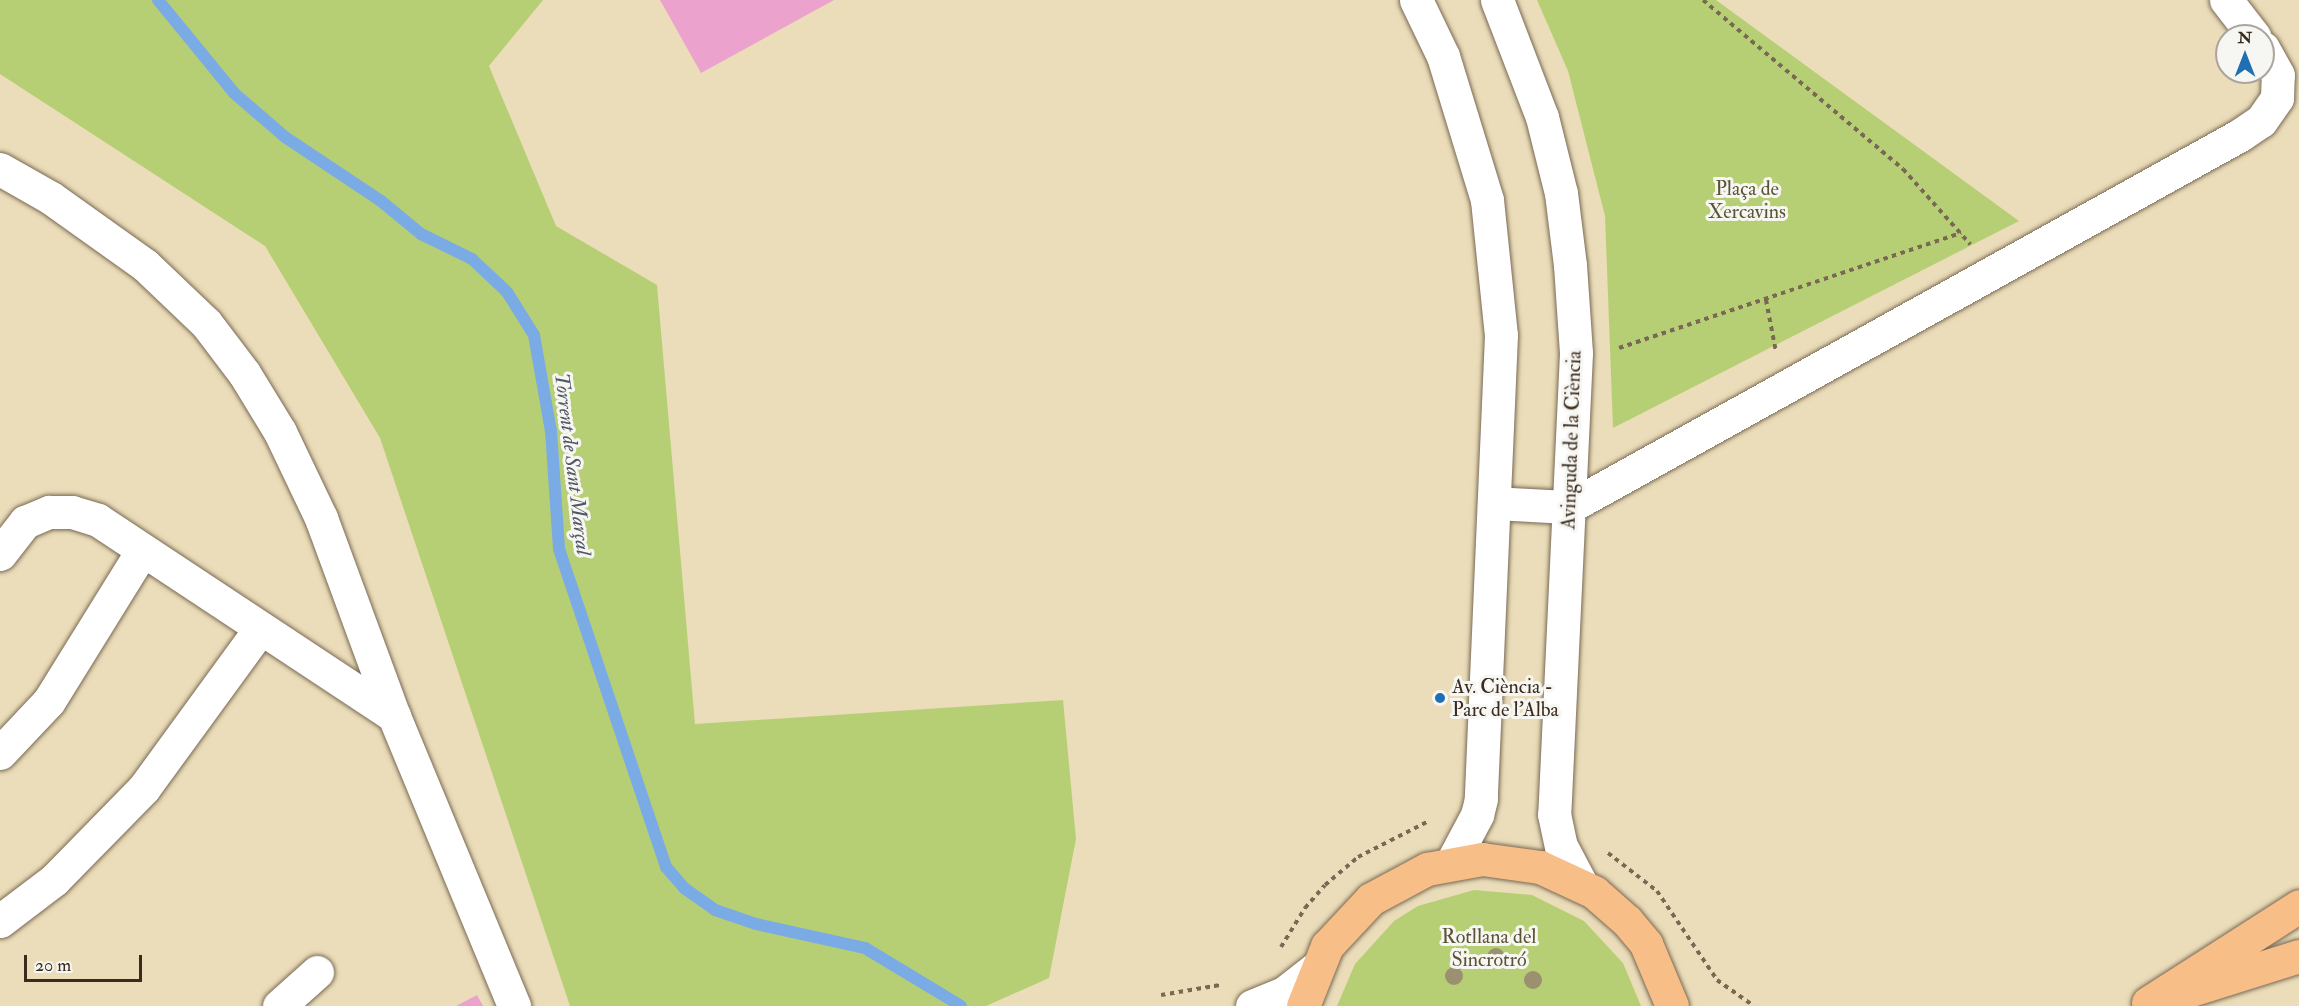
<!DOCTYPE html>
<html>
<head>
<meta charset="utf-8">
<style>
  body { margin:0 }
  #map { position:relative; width:2299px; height:1006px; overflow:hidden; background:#ebddb9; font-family:"IM FELL Double Pica",serif }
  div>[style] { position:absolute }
  .green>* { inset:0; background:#b7cf74 }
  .stream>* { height:12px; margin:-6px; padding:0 6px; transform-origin:6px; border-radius:6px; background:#7aabe5 }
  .building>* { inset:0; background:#eba3ce }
  .path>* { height:4px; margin-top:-2px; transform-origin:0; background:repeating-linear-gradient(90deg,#796954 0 4.5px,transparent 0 9px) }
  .roads { filter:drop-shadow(0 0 2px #796954) drop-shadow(0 0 2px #796954) }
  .minor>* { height:33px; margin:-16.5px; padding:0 16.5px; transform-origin:16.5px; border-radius:16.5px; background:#fff }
  .major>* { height:33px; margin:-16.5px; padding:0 16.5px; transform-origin:16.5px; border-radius:16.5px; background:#f7be88 }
  .trees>* { width:18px; height:18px; margin:-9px; border-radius:50%; background:#9b9170 }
  .dots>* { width:16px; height:16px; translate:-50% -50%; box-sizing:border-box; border:3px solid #f6f6f2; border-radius:50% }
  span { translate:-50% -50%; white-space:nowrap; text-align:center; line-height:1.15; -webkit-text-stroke:6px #f6f6f2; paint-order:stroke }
  .park-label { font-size:20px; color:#5a5334 }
  .street-label { font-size:20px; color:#3b2a1e }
  .poi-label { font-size:20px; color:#3b2a1e }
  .left { translate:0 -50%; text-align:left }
  .water-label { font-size:21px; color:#515764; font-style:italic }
  .north { position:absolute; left:2215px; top:24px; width:60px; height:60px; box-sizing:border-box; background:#f6f6f2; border:2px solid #aba49d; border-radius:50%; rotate:0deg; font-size:16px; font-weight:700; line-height:24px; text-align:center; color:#3b2a1e }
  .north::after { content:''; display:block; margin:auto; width:21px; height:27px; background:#1f6fb2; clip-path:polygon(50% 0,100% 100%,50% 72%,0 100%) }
  .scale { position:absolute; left:24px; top:955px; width:118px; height:27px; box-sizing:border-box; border:3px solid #3b2a1e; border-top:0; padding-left:8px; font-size:18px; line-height:21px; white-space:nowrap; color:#3b2a1e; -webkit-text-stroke:4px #f6f6f2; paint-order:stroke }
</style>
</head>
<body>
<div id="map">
  <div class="green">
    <div style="clip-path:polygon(0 0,543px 0,489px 66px,556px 226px,657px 285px,695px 724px,1063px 700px,1076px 839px,1049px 978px,986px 1006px,570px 1006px,380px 438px,265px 246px,0 74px)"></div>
    <div style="clip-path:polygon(1537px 0,1716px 0,2019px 221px,1613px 428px,1605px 216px,1568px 71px)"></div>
    <div style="clip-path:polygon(1474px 890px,1532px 895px,1584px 921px,1623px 963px,1641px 1006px,1337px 1006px,1355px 964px,1394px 921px,1418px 906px)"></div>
  </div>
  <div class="stream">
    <div style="left:158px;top:0;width:120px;rotate:50.7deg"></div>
    <div style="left:234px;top:93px;width:67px;rotate:40.8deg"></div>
    <div style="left:285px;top:137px;width:115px;rotate:33.7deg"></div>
    <div style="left:381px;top:201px;width:52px;rotate:39.5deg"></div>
    <div style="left:421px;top:234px;width:57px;rotate:26.1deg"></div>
    <div style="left:472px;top:259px;width:48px;rotate:43.3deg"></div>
    <div style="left:507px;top:292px;width:51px;rotate:57.9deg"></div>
    <div style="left:534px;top:335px;width:97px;rotate:80deg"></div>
    <div style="left:551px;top:431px;width:118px;rotate:86.1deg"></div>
    <div style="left:559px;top:549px;width:336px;rotate:71.4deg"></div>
    <div style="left:666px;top:867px;width:28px;rotate:49deg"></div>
    <div style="left:684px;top:888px;width:38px;rotate:35deg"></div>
    <div style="left:715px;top:910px;width:43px;rotate:18.9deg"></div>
    <div style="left:756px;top:924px;width:112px;rotate:12.4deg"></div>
    <div style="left:865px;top:948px;width:112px;rotate:31.1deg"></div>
  </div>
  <div class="building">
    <div style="clip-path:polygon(660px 0,834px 0,701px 73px)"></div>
    <div style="clip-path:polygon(477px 995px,483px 1006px,456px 1006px)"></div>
  </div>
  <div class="path">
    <div style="left:1703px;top:0;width:262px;rotate:40.2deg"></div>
    <div style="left:1903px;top:169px;width:101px;rotate:48.2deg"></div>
    <div style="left:1766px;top:300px;width:53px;rotate:79.1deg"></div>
    <div style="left:1619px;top:348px;width:361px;rotate:-18.6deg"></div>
    <div style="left:1608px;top:853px;width:62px;rotate:37.8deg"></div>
    <div style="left:1657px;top:891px;width:107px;rotate:56deg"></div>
    <div style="left:1717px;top:980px;width:45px;rotate:35.1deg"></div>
    <div style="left:1281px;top:947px;width:46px;rotate:-58.4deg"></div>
    <div style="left:1305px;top:908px;width:30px;rotate:-49deg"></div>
    <div style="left:1325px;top:885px;width:43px;rotate:-40.3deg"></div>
    <div style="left:1358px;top:857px;width:80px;rotate:-26.9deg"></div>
    <div style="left:1161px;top:995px;width:60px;rotate:-9.6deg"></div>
  </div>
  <div class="roads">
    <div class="minor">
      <div style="left:1416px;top:0;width:62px;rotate:64.3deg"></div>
      <div style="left:1443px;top:56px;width:151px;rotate:73deg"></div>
      <div style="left:1487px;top:200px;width:136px;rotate:84.1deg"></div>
      <div style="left:1501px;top:335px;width:464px;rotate:92.5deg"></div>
      <div style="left:1481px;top:799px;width:16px;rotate:104deg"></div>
      <div style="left:1477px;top:815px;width:53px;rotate:118deg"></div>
      <div style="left:1497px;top:0;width:125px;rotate:69deg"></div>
      <div style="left:1542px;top:117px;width:78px;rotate:76deg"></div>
      <div style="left:1561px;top:193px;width:73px;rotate:82.9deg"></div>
      <div style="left:1570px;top:265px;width:88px;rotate:86.1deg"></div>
      <div style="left:1576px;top:353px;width:462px;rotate:92.7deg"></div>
      <div style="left:1554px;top:814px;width:33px;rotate:78deg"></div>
      <div style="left:1561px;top:846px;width:43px;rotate:62.2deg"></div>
      <div style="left:2226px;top:0;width:46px;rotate:52.1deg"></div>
      <div style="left:0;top:169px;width:59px;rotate:29.6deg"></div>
      <div style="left:51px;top:198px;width:115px;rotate:35.5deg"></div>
      <div style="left:145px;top:265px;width:84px;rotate:43.6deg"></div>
      <div style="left:206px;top:323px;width:63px;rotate:52.8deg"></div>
      <div style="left:244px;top:373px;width:69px;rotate:58.6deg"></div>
      <div style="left:280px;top:432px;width:95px;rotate:64.5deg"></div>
      <div style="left:321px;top:518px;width:211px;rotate:69.8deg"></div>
      <div style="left:394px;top:716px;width:314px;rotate:67.5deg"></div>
      <div style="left:1494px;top:503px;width:75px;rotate:3.1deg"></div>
      <div style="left:1569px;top:507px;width:767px;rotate:-29deg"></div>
      <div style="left:2240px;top:135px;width:25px;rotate:-34deg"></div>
      <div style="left:2261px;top:121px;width:28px;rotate:-55deg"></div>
      <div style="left:2277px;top:98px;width:23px;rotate:-88deg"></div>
      <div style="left:2278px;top:75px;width:31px;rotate:-119deg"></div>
      <div style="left:0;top:554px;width:41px;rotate:-52deg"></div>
      <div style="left:25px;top:522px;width:26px;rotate:-23deg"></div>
      <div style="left:49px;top:512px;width:23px"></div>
      <div style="left:72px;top:512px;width:27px;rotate:17deg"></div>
      <div style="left:98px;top:520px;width:355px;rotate:33.5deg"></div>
      <div style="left:0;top:753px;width:71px;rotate:-46.7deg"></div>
      <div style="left:49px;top:701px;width:176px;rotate:-58.2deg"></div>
      <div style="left:0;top:921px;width:68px;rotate:-37.2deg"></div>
      <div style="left:54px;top:880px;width:129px;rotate:-45.6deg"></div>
      <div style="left:144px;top:788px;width:197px;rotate:-53.9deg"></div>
      <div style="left:279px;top:1006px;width:51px;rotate:-41.8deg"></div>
      <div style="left:1252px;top:1006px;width:35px;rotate:-22deg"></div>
      <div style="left:1284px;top:993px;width:39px;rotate:-38deg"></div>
    </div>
    <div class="major">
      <div style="left:2175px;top:995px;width:130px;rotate:-17.5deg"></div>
      <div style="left:2148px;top:1003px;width:179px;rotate:-32.7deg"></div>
      <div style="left:1303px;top:1006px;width:65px;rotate:-68.2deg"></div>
      <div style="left:1327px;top:946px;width:64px;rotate:-46.9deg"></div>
      <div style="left:1371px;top:899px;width:64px;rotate:-28.2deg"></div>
      <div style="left:1427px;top:869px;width:56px;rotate:-10.3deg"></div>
      <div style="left:1482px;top:859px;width:59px;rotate:7.9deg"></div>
      <div style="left:1540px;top:867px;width:60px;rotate:24.8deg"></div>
      <div style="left:1594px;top:892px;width:44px;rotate:41.3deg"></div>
      <div style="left:1627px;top:921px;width:30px;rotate:50deg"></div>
      <div style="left:1646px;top:944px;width:67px;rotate:67.2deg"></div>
    </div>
  </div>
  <div class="trees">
    <div style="left:1496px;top:957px"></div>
    <div style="left:1454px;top:976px"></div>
    <div style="left:1533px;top:980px"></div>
  </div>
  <div class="dots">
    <div style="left:1440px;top:698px;background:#1f6fb2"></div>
  </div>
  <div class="park-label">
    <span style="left:1747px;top:200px">Plaça de<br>Xercavins</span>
    <span style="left:1489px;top:948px">Rotllana del<br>Sincrotró</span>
  </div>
  <div class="street-label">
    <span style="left:1571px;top:440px;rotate:-88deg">Avinguda de la Ciència</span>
  </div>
  <div class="poi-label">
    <span class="left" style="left:1452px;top:698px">Av. Ciència -<br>Parc de l'Alba</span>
  </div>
  <div class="water-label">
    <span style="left:572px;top:464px;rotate:83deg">Torrent de Sant Marçal</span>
  </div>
  <div class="north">N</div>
  <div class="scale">20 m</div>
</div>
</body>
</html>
